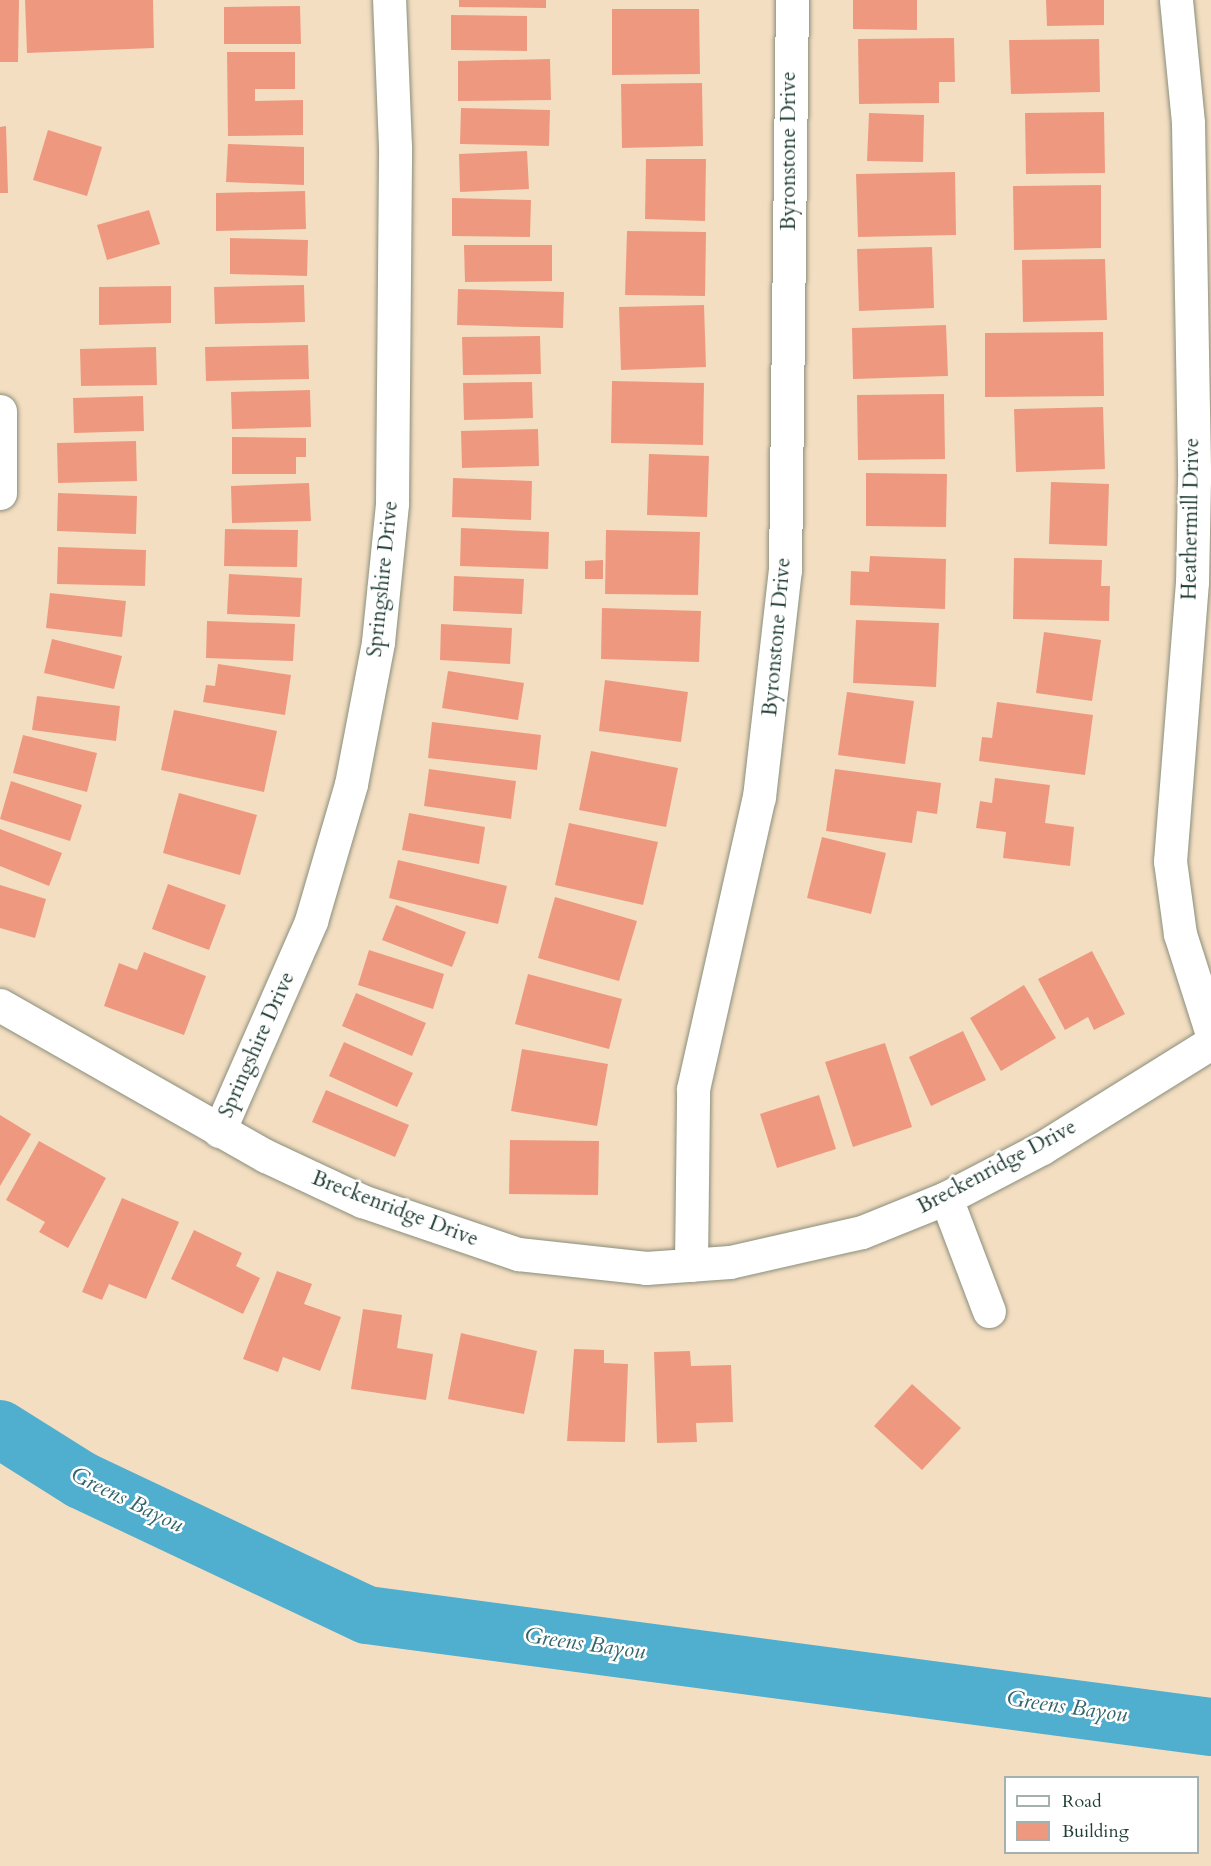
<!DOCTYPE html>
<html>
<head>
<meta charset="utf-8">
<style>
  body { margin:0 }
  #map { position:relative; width:1211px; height:1866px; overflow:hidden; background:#f4dec2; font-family:Cardo,serif }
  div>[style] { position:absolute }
  .river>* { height:58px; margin:-29px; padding:0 29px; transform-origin:29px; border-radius:29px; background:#50aecf }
  .building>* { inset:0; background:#ee997f }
  .roads { filter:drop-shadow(0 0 2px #8a8e7b) drop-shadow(0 0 2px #8a8e7b) }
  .street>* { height:33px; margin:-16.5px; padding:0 16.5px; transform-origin:16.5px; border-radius:16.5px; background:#fff }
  span { translate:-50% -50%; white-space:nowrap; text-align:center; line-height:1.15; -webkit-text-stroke:5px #fff; paint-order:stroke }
  .street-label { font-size:21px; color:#1f3d34 }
  .water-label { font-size:22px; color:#30656a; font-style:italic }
  .legend { position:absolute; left:1004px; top:1776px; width:195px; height:78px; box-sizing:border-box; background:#fff; border:2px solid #a5b1ae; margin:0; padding:8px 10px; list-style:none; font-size:18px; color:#1f3d34 }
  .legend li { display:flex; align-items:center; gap:12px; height:30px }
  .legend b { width:30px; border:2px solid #a5b1ae }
</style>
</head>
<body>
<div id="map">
  <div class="river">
    <div style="left:0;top:1429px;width:96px;rotate:32.2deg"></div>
    <div style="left:81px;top:1480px;width:316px;rotate:25.3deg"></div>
    <div style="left:367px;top:1615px;width:851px;rotate:7.56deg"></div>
  </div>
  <div class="building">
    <div style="clip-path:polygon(0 0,19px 0,18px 62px,0 62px)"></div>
    <div style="clip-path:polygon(25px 0,153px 0,154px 48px,27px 53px)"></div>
    <div style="clip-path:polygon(459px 0,546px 0,546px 8px,459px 7px)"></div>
    <div style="clip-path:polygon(853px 0,917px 0,917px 30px,853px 29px)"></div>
    <div style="clip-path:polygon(1046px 0,1104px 0,1104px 25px,1047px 26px)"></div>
    <div style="clip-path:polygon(300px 6px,301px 44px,224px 44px,224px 7px)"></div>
    <div style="clip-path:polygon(612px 9px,699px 9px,700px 74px,612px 75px)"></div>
    <div style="clip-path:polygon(451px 15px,527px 16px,527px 51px,451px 50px)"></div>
    <div style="clip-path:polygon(954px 38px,955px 82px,939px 82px,939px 103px,859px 104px,858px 39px)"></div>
    <div style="clip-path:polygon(1099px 39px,1100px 92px,1011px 94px,1009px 40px)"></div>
    <div style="clip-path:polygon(227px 52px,295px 52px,295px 89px,255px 89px,255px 101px,303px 100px,303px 135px,228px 136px)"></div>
    <div style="clip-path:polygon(550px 59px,551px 100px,458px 101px,458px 61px)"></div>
    <div style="clip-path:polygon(702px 83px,703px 146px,622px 148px,621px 84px)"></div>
    <div style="clip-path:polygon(461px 108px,550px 110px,549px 146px,460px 144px)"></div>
    <div style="clip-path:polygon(1104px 112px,1105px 173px,1026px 174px,1025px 113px)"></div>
    <div style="clip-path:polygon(869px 113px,924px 115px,923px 162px,867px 161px)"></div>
    <div style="clip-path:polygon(6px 126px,8px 193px,0 193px,0 127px)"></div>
    <div style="clip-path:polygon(48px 130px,102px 147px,87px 196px,33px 180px)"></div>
    <div style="clip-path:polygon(228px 144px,304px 147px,304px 185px,226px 182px)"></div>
    <div style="clip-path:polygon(527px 151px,529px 189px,460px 192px,459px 154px)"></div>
    <div style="clip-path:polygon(646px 159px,706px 159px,705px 221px,645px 219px)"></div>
    <div style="clip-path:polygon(955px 172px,956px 235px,858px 237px,856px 174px)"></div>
    <div style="clip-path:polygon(1101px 185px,1101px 248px,1014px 250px,1013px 186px)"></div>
    <div style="clip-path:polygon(305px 191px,306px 229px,216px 231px,216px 193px)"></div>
    <div style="clip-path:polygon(452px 198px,531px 200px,530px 237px,452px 236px)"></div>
    <div style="clip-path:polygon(149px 210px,160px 244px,107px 260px,97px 225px)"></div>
    <div style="clip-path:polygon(627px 231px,706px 232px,705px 296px,625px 295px)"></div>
    <div style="clip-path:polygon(230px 238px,308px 240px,307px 276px,230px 274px)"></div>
    <div style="clip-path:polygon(464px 245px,552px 245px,552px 281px,465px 282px)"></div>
    <div style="clip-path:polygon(932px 247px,934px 308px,859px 311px,857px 249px)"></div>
    <div style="clip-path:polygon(1105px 259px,1107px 320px,1023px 322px,1022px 260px)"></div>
    <div style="clip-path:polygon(304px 285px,305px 322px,215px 324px,214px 287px)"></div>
    <div style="clip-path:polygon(171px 286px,171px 323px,99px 325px,99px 287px)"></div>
    <div style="clip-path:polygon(458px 289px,564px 292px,563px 328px,457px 325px)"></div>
    <div style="clip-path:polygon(704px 305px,706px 367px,621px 370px,619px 307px)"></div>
    <div style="clip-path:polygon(946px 325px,948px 376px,853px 379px,852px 328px)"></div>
    <div style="clip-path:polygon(1103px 332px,1104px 396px,985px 397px,985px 333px)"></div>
    <div style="clip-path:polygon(540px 336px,541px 374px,463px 375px,462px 337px)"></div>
    <div style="clip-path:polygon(308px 345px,309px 379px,206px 381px,205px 347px)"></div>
    <div style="clip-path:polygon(156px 347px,157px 385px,81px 386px,80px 349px)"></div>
    <div style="clip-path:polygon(612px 381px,704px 383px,703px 445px,611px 443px)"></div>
    <div style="clip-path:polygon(532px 382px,533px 418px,464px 420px,463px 383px)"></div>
    <div style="clip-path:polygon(310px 390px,311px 427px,232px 429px,231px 392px)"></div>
    <div style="clip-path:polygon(944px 394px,945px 459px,858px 460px,857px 395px)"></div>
    <div style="clip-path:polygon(143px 396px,144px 431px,74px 433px,73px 398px)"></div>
    <div style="clip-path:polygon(1103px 407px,1105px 469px,1016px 472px,1014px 409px)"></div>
    <div style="clip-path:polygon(538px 429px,539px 466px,462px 468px,461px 431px)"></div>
    <div style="clip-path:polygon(232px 437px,306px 438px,306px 457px,296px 457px,296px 474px,232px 474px)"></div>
    <div style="clip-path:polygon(136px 441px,137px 481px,58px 483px,57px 443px)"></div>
    <div style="clip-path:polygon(649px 454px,709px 456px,707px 517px,647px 515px)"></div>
    <div style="clip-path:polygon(866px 473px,947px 474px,946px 527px,866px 526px)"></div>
    <div style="clip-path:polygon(453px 478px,532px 481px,531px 520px,452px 517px)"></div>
    <div style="clip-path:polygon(1051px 482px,1109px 484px,1107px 546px,1049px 544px)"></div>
    <div style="clip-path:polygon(309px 483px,311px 521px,232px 523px,231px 486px)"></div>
    <div style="clip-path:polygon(58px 493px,137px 496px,136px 534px,57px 531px)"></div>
    <div style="clip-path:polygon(461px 528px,549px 532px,548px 569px,460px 566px)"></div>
    <div style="clip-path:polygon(225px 529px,298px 530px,297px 567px,224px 566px)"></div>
    <div style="clip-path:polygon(606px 530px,700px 532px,698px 595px,605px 594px)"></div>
    <div style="clip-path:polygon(58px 547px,146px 550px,145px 586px,57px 584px)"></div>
    <div style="clip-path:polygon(870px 556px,946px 559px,945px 609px,850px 605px,851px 571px,869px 572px)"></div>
    <div style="clip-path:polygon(1014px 558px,1102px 560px,1101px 586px,1110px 586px,1109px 621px,1013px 619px)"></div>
    <div style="clip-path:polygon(603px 560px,603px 579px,585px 579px,585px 561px)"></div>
    <div style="clip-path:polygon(229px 574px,302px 578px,300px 617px,227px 614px)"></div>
    <div style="clip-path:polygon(454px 576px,524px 579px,522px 614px,453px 611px)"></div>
    <div style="clip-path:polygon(50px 593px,126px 601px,122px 637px,46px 628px)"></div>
    <div style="clip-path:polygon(602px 608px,701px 611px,699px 662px,601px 659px)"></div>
    <div style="clip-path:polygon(856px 620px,939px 623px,936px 687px,853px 683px)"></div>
    <div style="clip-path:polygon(207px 621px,295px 624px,293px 661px,206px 658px)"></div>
    <div style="clip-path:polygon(441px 624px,512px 628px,510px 664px,440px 660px)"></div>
    <div style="clip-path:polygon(1044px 632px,1101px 640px,1092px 701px,1036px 693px)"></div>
    <div style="clip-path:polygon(52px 639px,122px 656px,114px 689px,44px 673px)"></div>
    <div style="clip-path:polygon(218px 664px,291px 675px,285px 715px,203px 702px,206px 685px,215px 686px)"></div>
    <div style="clip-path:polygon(448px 671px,524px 683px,518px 720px,442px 708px)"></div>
    <div style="clip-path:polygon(605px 680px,688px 692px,681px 742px,599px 731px)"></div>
    <div style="clip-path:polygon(847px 692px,914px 701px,905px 764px,838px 755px)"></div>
    <div style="clip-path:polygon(37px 696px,120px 706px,116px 741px,32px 730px)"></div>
    <div style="clip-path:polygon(997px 702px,1093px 715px,1085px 775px,979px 761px,982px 737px,992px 738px)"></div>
    <div style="clip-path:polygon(174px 710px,277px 731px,264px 792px,161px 770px)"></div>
    <div style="clip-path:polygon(432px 722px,541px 735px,537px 770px,428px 758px)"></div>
    <div style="clip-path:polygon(23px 735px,97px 753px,87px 792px,13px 773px)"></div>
    <div style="clip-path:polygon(591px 751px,678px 768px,666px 827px,579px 810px)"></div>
    <div style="clip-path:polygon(429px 769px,516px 781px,511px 819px,424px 806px)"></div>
    <div style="clip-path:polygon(835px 769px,941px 783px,937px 814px,917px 811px,912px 843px,826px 831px)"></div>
    <div style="clip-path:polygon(995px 778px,1050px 785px,1045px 823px,1074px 827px,1070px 866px,1003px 858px,1006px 832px,976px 828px,980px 801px,992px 803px)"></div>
    <div style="clip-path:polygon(11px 781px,82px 805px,70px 841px,0 819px)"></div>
    <div style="clip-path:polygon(179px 793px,257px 815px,240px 875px,163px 853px)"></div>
    <div style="clip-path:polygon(409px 813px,485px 827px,479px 864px,402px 850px)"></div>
    <div style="clip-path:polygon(569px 823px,658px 842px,643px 905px,555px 885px)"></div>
    <div style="clip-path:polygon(0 829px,62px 853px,49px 886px,0 866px)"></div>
    <div style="clip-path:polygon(822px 837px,886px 853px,871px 914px,807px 898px)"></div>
    <div style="clip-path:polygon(398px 860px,507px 886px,498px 924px,389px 898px)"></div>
    <div style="clip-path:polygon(168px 884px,226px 905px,209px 950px,152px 929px)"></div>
    <div style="clip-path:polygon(0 885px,46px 899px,35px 938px,0 928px)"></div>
    <div style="clip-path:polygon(555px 897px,637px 921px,619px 981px,538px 958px)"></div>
    <div style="clip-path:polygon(396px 905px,466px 932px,452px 967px,382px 940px)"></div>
    <div style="clip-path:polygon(369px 950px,444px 974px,433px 1009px,358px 985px)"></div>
    <div style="clip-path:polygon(1092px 951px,1125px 1014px,1094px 1030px,1088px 1017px,1065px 1030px,1038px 979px)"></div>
    <div style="clip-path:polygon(144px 952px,206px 976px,184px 1035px,104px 1006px,119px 963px,137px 970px)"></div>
    <div style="clip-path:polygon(528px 974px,622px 999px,609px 1049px,515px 1024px)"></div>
    <div style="clip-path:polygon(1024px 985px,1056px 1038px,1001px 1071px,970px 1018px)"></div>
    <div style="clip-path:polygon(356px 993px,426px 1023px,412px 1056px,342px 1026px)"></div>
    <div style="clip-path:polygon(963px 1031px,986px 1080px,931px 1106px,909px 1057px)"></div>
    <div style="clip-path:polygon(344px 1042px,413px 1073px,397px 1107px,329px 1076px)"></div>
    <div style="clip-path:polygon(885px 1043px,912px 1127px,853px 1147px,825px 1062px)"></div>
    <div style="clip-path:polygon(522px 1049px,608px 1064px,597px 1126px,511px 1111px)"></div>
    <div style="clip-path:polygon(326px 1090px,409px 1125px,395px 1157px,312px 1122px)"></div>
    <div style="clip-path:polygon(819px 1095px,836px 1149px,777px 1168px,760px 1114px)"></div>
    <div style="clip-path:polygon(0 1115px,31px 1134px,0 1186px)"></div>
    <div style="clip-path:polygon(510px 1140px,599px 1141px,598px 1195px,509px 1194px)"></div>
    <div style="clip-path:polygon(39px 1141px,106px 1178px,68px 1248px,39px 1232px,45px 1222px,6px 1200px)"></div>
    <div style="clip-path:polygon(122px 1198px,179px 1222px,146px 1299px,109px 1284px,102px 1300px,82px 1292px)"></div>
    <div style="clip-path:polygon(194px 1230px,242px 1253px,236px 1266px,260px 1278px,243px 1314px,171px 1279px)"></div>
    <div style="clip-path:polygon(277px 1271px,312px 1284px,304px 1304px,341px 1317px,320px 1371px,283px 1357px,278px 1372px,243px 1359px)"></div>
    <div style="clip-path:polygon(363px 1309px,402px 1315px,397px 1348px,433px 1354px,426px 1400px,351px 1389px)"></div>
    <div style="clip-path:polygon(461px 1333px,537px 1351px,524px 1414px,448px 1399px)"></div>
    <div style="clip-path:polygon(574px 1349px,604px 1350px,604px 1363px,628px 1364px,625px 1442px,567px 1441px)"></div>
    <div style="clip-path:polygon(690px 1351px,691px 1366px,731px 1365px,733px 1422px,696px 1423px,697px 1442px,657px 1443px,654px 1352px)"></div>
    <div style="clip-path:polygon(912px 1384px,961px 1428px,922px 1470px,874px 1426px)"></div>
  </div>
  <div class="roads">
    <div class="street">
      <div style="left:1176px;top:0;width:124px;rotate:84.4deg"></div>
      <div style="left:1188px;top:123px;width:357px;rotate:89deg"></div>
      <div style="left:1194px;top:480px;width:102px;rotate:91.1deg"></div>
      <div style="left:1192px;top:582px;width:280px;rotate:94.5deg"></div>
      <div style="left:1170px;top:861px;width:74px;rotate:82.2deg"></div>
      <div style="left:1180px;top:934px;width:102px;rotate:72.3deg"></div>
      <div style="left:0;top:411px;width:82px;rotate:90deg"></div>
      <div style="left:0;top:1005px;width:306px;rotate:29.6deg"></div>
      <div style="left:266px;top:1156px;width:106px;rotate:25.1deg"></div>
      <div style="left:362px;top:1201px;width:165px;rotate:18.8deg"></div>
      <div style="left:518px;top:1254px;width:129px;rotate:6.2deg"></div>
      <div style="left:646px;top:1268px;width:84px;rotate:-4.1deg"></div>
      <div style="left:730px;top:1262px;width:135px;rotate:-12.8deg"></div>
      <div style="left:862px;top:1232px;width:91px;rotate:-22deg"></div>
      <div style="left:946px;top:1198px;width:108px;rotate:-27.5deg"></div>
      <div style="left:1042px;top:1148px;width:199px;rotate:-31.9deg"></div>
      <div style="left:219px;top:1131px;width:229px;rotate:-66.3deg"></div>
      <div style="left:311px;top:921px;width:143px;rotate:-73.7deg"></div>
      <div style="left:351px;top:784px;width:145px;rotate:-79.2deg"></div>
      <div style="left:378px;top:642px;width:140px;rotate:-84.2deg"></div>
      <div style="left:392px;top:503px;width:356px;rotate:-89.5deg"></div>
      <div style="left:395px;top:147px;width:147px;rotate:-92.3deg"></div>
      <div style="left:946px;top:1198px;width:121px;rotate:69.2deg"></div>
      <div style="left:691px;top:1265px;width:176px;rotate:-89.3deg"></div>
      <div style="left:693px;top:1089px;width:299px;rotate:-77.3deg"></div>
      <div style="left:759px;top:797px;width:228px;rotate:-83.5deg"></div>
      <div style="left:785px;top:570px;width:570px;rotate:-89.3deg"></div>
    </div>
  </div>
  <div class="street-label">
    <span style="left:789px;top:151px;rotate:-90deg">Byronstone Drive</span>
    <span style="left:1191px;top:519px;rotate:-89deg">Heathermill Drive</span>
    <span style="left:383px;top:579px;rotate:-84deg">Springshire Drive</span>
    <span style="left:777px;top:637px;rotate:-85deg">Byronstone Drive</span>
    <span style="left:257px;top:1045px;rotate:-66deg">Springshire Drive</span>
    <span style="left:997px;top:1167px;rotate:-28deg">Breckenridge Drive</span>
    <span style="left:395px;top:1209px;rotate:21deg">Breckenridge Drive</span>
  </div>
  <div class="water-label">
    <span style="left:127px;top:1500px;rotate:26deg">Greens Bayou</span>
    <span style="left:585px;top:1644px;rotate:8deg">Greens Bayou</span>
    <span style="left:1067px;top:1707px;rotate:8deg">Greens Bayou</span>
  </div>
  <ul class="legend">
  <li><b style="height:8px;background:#fff"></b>Road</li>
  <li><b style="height:16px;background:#ee997f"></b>Building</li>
  </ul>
</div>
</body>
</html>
